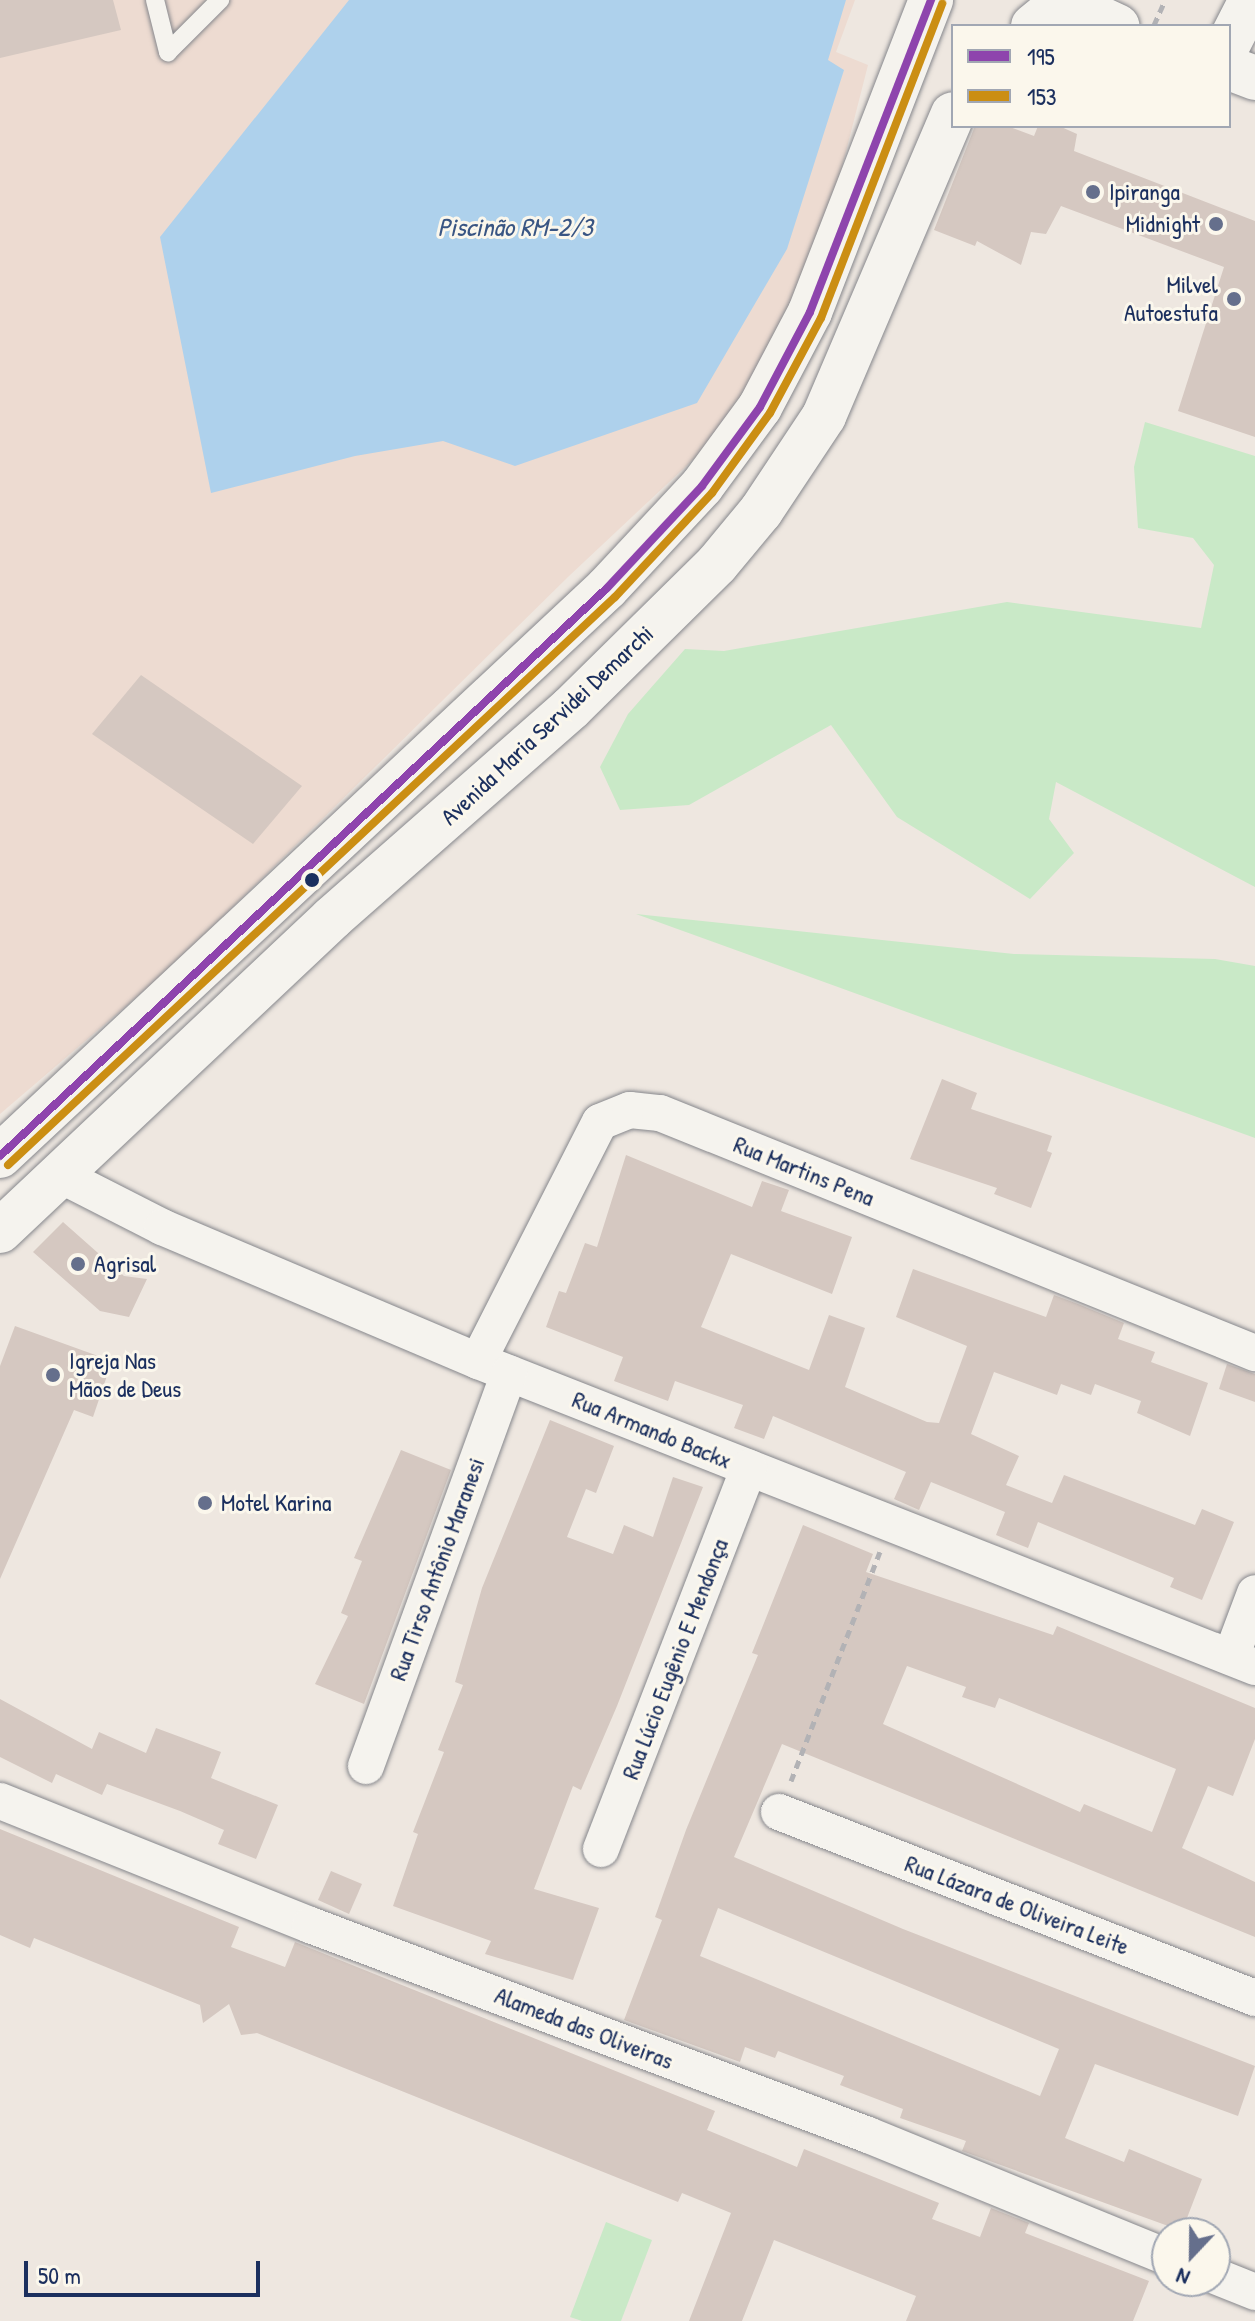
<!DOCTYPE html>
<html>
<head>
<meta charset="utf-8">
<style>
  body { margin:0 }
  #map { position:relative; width:1255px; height:2321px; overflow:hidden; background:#eee7e0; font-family:"Patrick Hand",sans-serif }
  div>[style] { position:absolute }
  .built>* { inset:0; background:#eddbd1 }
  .green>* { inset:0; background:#c9e9c7 }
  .water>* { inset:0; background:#aed1ec }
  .building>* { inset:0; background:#d5c8c1 }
  .path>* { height:5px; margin-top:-2.5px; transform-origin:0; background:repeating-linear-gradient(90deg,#b2b2b5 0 8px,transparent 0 14px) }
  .roads { filter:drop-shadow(0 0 2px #86878c) drop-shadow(0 0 2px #86878c) }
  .service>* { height:18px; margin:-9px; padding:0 9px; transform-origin:9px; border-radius:9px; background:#f5f3ee }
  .minor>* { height:36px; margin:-18px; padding:0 18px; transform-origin:18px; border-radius:18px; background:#f5f3ee }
  .tertiary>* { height:44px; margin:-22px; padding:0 22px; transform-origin:22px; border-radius:22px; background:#f5f3ee }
  .secondary>* { height:44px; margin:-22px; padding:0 22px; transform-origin:22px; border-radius:22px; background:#f5f3ee }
  .bus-1>* { height:8px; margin:-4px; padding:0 4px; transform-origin:4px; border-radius:4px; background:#8e44ad }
  .bus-2>* { height:8px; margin:-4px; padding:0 4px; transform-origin:4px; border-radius:4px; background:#cb8e13 }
  .dots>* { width:22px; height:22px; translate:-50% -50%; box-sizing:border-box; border:4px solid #fbf7ec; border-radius:50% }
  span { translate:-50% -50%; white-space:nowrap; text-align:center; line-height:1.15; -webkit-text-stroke:6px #fbf7ec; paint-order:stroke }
  .poi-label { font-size:24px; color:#1b2f5e }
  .left { translate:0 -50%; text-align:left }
  .right { translate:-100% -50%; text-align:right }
  .street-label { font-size:24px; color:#1b2f5e }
  .water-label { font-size:26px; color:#395583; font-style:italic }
  .legend { position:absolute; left:951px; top:24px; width:280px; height:104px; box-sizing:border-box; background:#fbf7ec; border:2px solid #a1a7b3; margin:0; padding:10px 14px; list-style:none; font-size:24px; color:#1b2f5e }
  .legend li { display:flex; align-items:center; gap:16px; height:40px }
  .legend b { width:40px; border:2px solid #a1a7b3 }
  .north { position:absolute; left:1151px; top:2217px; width:80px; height:80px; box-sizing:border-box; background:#fbf7ec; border:2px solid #a1a7b3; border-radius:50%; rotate:202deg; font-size:22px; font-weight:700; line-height:32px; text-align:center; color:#1b2f5e }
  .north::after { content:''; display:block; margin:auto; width:28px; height:36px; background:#656f8c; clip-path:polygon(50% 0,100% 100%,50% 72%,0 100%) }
  .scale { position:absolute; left:24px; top:2261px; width:236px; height:36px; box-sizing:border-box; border:4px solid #1b2f5e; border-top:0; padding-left:10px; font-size:24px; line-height:28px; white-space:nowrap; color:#1b2f5e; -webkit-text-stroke:6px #fbf7ec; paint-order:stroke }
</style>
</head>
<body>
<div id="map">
  <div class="built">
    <div style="clip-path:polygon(0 0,855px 0,836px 52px,868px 65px,829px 218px,776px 356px,730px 425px,569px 576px,174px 965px,0 1114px)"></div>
  </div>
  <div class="green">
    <div style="clip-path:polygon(1145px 422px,1255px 456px,1255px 887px,1056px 782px,1049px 819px,1074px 853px,1030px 899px,897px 817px,831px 725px,689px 805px,620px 810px,600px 767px,628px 714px,685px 649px,724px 651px,1007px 602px,1201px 628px,1214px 565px,1193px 538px,1138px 528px,1134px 467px)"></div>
    <div style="clip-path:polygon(636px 914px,1014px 954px,1215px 959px,1255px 966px,1255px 1138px)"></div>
    <div style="clip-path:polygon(606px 2222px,652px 2240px,621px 2321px,582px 2321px,570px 2317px)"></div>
  </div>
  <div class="water">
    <div style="clip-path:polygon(349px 0,846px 0,828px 60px,844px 70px,787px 249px,697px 403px,515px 466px,443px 441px,355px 456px,211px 493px,160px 237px)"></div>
  </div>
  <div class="building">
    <div style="clip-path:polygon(0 0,113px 0,121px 30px,0 58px)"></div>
    <div style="clip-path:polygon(975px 126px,1007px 126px,1034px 136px,1038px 126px,1059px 126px,1077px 134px,1074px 151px,1255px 221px,1255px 437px,1178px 411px,1224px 267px,1061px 206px,1046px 234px,1031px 232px,1021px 265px,977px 241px,975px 246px,934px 230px)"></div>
    <div style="clip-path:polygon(141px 675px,302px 786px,253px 844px,92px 734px)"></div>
    <div style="clip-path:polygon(942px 1079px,977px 1093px,971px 1109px,1052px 1136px,1047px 1151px,1052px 1153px,1031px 1208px,994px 1194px,997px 1188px,910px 1159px)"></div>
    <div style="clip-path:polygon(626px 1155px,752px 1207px,762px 1181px,789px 1190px,781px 1211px,852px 1237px,832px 1294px,731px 1254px,701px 1327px,809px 1370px,829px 1315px,865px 1328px,845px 1387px,927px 1422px,939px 1423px,967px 1346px,896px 1317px,913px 1269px,1046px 1317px,1054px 1295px,1078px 1304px,1124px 1323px,1118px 1339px,1155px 1352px,1151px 1362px,1208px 1383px,1190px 1436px,1137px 1413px,1141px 1401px,1095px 1384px,1091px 1395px,1061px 1384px,1057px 1395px,994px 1372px,971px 1434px,1019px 1456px,1006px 1485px,1052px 1503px,1064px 1475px,1195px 1525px,1202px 1509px,1234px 1522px,1202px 1600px,1170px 1587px,1174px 1578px,1038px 1522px,1028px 1548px,996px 1535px,1005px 1512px,931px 1482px,919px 1510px,894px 1499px,906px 1472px,773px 1416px,764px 1439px,734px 1428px,743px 1405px,675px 1381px,668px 1401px,614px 1381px,623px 1357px,546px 1327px,559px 1291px,566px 1293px,585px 1243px,597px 1247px)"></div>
    <div style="clip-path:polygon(63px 1222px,124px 1276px,147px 1279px,129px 1317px,100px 1311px,33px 1252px)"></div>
    <div style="clip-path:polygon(15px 1326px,112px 1361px,93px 1417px,74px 1410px,0 1579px,0 1366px)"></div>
    <div style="clip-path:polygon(1227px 1364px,1255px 1374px,1255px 1402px,1219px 1389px)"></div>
    <div style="clip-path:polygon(550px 1420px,614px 1446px,596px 1493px,586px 1489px,567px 1537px,613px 1554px,624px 1525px,653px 1537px,673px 1477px,703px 1487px,617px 1706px,581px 1790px,573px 1786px,534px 1889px,599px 1908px,573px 1980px,485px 1954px,491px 1941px,393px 1906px,418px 1834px,413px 1832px,444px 1752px,438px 1750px,463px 1685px,455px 1682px,482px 1588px)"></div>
    <div style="clip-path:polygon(401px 1450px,451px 1470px,364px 1704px,315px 1684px,348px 1616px,341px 1613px,362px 1561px,354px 1558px)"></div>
    <div style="clip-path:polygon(evenodd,803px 1525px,873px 1554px,866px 1572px,1053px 1635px,1057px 1626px,1255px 1708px,1255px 1739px,1233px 1796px,1208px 1786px,1182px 1848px,1255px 1882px,1255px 1937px,782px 1744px,734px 1857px,903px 1929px,1255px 2066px,1238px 2116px,1095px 2064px,1065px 2138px,1124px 2162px,1129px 2149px,1202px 2179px,1182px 2231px,962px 2151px,966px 2141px,900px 2118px,903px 2109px,840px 2085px,844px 2076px,778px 2051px,775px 2058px,745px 2047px,740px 2062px,624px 2020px,662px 1920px,655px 1917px,686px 1830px,758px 1655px,752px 1653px,803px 1525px,907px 1666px,966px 1687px,962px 1697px,995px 1708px,999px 1698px,1176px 1769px,1152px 1832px,1084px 1804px,1080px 1812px,883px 1724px,907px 1666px,803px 1525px,718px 1908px,1059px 2049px,1040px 2096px,700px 1956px,718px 1908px)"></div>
    <div style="clip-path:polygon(0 1699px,92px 1749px,99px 1732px,146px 1753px,156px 1728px,221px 1752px,211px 1778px,278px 1805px,256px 1859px,218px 1844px,224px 1830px,180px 1811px,107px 1784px,102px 1795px,56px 1774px,52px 1783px,0 1757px)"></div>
    <div style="clip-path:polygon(0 1829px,239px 1927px,231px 1947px,285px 1967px,295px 1942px,715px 2111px,707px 2130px,797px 2167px,804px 2149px,939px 2203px,932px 2219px,980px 2237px,991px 2208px,1029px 2223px,1025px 2233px,1149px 2281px,1133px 2321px,906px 2321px,916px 2296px,774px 2240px,742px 2321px,689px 2321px,731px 2213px,682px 2193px,678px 2202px,257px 2033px,241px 2035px,229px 2004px,203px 2023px,200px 2005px,34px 1938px,30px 1948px,0 1935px)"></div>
    <div style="clip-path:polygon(331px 1871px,362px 1884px,349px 1914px,318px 1900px)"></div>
  </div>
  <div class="path">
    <div style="left:1154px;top:25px;width:27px;rotate:-66deg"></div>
    <div style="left:791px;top:1781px;width:246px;rotate:-68.8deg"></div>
  </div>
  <div class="roads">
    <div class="service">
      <div style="left:155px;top:0;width:54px;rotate:76deg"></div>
      <div style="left:168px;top:52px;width:74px;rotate:-45deg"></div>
    </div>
    <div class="minor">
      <div style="left:58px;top:1174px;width:117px;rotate:27deg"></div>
      <div style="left:162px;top:1227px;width:343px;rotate:23deg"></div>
      <div style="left:478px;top:1361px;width:835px;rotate:21.5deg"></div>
      <div style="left:478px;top:1361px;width:268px;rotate:-63deg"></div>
      <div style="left:600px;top:1122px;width:32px;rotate:-22deg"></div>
      <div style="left:630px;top:1110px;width:30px;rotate:6deg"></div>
      <div style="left:660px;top:1113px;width:642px;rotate:21.97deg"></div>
      <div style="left:1231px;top:1657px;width:68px;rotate:-69.4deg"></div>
      <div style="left:366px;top:1766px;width:418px;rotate:-70deg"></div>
      <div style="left:0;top:1801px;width:334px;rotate:21.8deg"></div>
      <div style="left:310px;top:1925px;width:596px;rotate:20.62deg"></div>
      <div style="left:868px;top:2135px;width:323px;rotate:22.2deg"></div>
      <div style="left:779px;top:1812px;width:511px;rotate:21.34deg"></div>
      <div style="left:601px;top:1849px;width:409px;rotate:-68.8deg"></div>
      <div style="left:1215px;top:2276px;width:43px;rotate:21.8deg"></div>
    </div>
    <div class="tertiary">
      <div style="left:1063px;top:1px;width:60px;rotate:24.8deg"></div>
      <div style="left:1229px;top:43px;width:48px;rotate:-62.9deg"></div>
      <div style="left:1229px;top:68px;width:28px;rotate:21deg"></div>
    </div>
    <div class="secondary">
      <div style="left:1033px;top:26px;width:41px;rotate:-39.1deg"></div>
      <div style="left:0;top:1156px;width:831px;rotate:-43.1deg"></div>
      <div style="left:607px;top:588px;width:139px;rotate:-47deg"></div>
      <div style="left:702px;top:486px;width:98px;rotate:-53.7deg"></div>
      <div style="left:760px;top:407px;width:107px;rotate:-62.2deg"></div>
      <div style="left:810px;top:312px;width:335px;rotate:-68.8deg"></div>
      <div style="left:0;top:1231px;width:456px;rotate:-43.3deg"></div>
      <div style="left:332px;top:918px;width:318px;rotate:-41.3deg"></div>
      <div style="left:571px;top:708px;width:205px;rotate:-44.6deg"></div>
      <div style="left:717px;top:564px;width:69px;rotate:-50.3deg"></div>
      <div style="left:761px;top:511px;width:114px;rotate:-56.4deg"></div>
      <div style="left:824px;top:416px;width:328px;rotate:-66.9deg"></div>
    </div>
  </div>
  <div class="bus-1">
    <div style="left:0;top:1156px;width:831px;rotate:-43.1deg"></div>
    <div style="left:607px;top:588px;width:139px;rotate:-47deg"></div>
    <div style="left:702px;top:486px;width:98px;rotate:-53.7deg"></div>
    <div style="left:760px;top:407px;width:107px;rotate:-62.2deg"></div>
    <div style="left:810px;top:312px;width:335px;rotate:-68.8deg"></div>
  </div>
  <div class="bus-2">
    <div style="left:8px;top:1165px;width:831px;rotate:-43.1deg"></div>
    <div style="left:615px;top:597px;width:142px;rotate:-47deg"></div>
    <div style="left:712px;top:493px;width:99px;rotate:-54.1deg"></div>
    <div style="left:770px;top:413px;width:108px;rotate:-61.8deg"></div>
    <div style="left:821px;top:318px;width:337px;rotate:-68.9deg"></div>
  </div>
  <div class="dots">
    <div style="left:1093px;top:192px;background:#656f8c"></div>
    <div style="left:1216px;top:224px;background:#656f8c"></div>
    <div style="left:1234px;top:299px;background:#656f8c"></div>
    <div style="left:312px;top:880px;background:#1b2f5e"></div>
    <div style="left:78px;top:1264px;background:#656f8c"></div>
    <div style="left:53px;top:1375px;background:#656f8c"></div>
    <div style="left:205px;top:1503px;background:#656f8c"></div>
  </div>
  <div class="poi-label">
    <span class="left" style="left:1109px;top:192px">Ipiranga</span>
    <span class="right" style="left:1200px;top:224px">Midnight</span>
    <span class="right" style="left:1218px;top:299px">Milvel<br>Autoestufa</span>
    <span class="left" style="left:94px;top:1264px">Agrisal</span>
    <span class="left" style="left:69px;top:1375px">Igreja Nas<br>Mãos de Deus</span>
    <span class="left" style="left:221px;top:1503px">Motel Karina</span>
  </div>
  <div class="street-label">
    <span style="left:547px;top:725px;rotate:-43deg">Avenida Maria Servidei Demarchi</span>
    <span style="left:804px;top:1171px;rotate:22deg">Rua Martins Pena</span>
    <span style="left:652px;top:1430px;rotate:22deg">Rua Armando Backx</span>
    <span style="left:437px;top:1569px;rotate:-70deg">Rua Tirso Antônio Maranesi</span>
    <span style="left:675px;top:1659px;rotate:-69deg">Rua Lúcio Eugênio E Mendonça</span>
    <span style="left:1017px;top:1905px;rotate:21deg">Rua Lázara de Oliveira Leite</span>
    <span style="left:584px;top:2028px;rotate:21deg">Alameda das Oliveiras</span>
  </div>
  <div class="water-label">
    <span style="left:515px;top:227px">Piscinão RM-2/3</span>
  </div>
  <ul class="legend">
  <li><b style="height:10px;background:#8e44ad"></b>195</li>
  <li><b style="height:10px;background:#cb8e13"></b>153</li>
  </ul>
  <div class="north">N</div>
  <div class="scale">50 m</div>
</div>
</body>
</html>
